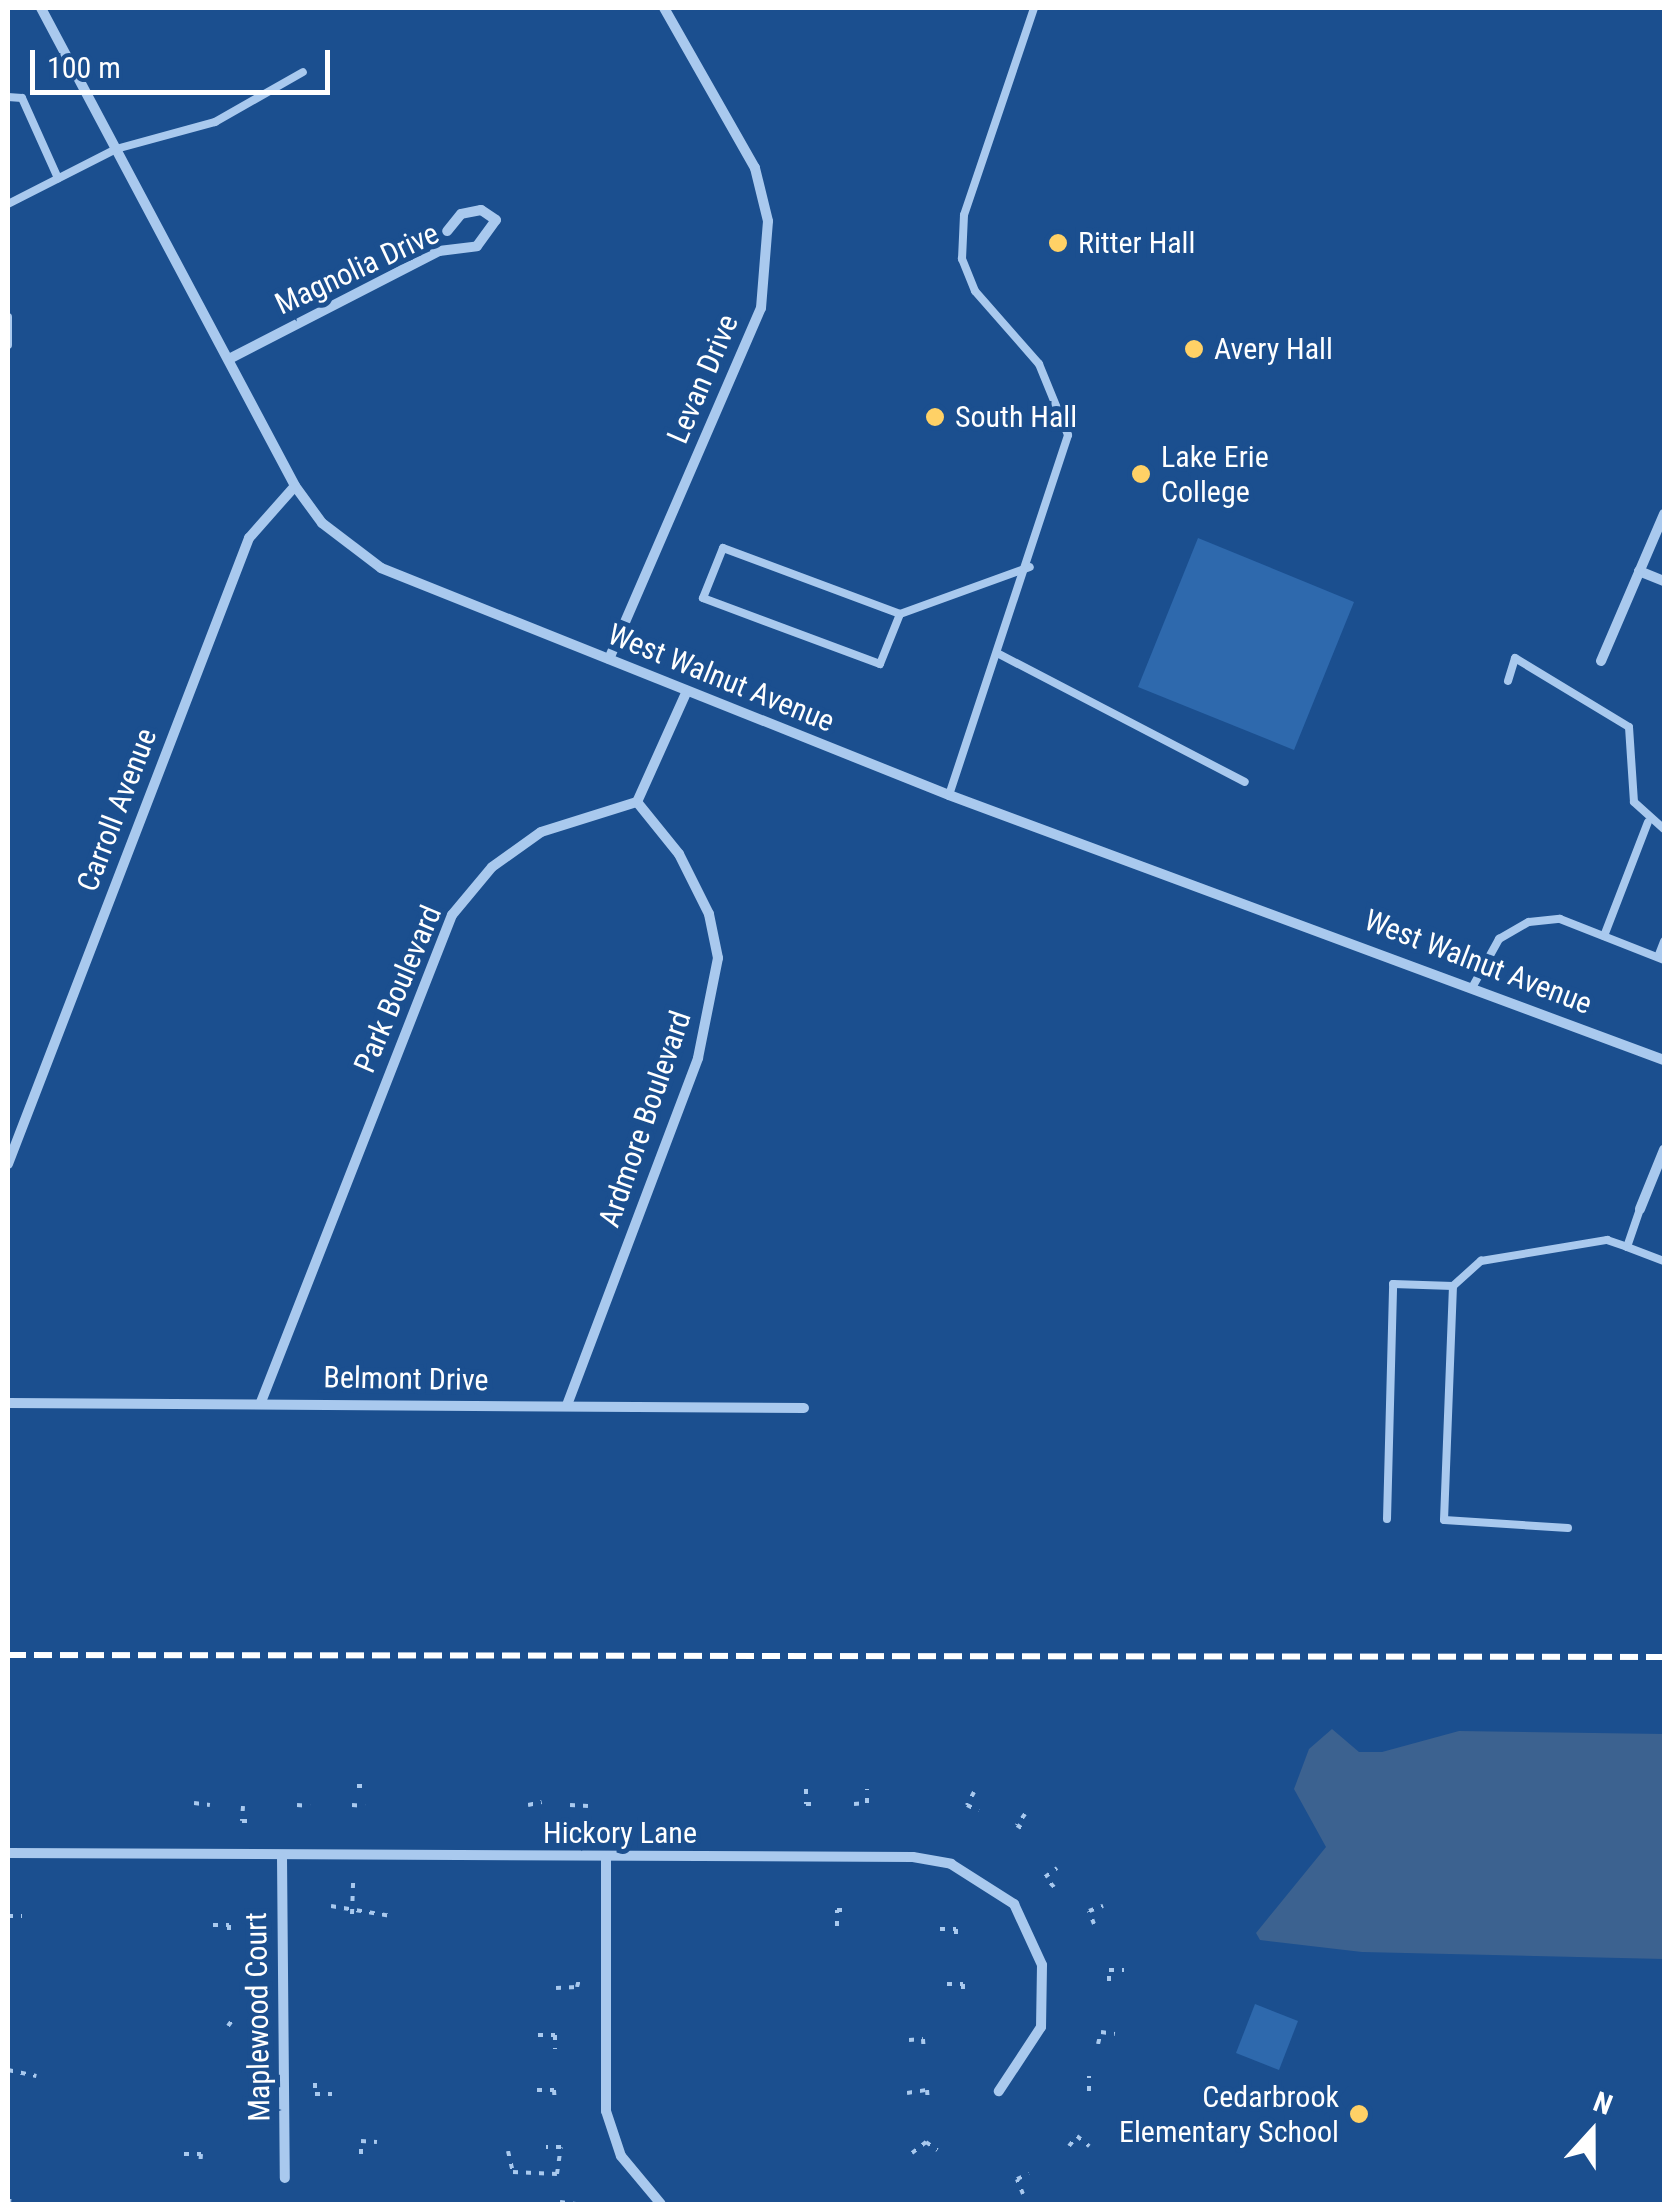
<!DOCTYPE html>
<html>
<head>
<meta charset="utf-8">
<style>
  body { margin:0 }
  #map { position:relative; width:1672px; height:2212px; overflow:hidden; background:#1b4f8f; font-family:"Roboto Condensed",sans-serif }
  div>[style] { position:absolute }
  .green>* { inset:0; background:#2e69ad }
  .water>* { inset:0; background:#3c6290 }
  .path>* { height:4px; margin-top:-2px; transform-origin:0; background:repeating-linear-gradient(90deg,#a9c9ee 0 5px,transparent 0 13px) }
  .lane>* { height:8px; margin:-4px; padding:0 4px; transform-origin:4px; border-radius:4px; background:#a9c9ee }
  .street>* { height:10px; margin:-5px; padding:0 5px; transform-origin:5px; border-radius:5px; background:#a9c9ee }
  .rail>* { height:6px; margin-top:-3px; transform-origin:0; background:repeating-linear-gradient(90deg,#fff 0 18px,transparent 0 26px) }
  .dots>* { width:28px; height:28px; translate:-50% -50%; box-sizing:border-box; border:5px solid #1b4f8f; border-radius:50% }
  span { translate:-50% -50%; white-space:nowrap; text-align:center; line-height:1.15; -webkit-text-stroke:10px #1b4f8f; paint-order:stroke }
  .poi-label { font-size:30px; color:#fff }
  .left { translate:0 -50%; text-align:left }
  .right { translate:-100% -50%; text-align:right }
  .street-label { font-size:30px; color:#fff }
  .frame { position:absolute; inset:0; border:10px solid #fff; pointer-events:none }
  .north { position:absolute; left:1542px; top:2082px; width:100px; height:100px; -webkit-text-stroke:8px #1b4f8f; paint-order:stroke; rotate:21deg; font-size:28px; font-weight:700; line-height:40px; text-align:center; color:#fff }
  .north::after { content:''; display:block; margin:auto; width:35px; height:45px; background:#fff; clip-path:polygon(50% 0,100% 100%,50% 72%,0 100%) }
  .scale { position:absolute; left:30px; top:50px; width:300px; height:45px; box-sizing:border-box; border:5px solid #fff; border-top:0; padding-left:12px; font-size:30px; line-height:35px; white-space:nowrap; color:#fff; -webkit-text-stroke:8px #1b4f8f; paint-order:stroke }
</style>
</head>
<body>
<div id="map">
  <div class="green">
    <div style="clip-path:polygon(1198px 538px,1354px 602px,1294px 750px,1138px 687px)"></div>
    <div style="clip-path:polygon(1255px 2004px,1298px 2021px,1279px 2070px,1236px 2053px)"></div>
  </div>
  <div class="water">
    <div style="clip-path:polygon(1332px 1729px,1359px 1752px,1382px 1752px,1459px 1731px,1664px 1734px,1664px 1959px,1362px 1952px,1260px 1940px,1256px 1933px,1326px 1847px,1294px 1789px,1309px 1749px)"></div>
  </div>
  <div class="path">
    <div style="left:357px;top:1786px;width:8px"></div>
    <div style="left:806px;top:1789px;width:15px;rotate:90deg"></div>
    <div style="left:806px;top:1804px;width:12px"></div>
    <div style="left:974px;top:1792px;width:15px;rotate:118deg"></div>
    <div style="left:967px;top:1805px;width:13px;rotate:27deg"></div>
    <div style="left:194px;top:1803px;width:16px;rotate:7deg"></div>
    <div style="left:854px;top:1804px;width:13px;rotate:-4deg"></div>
    <div style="left:867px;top:1803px;width:14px;rotate:-90deg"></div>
    <div style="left:297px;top:1805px;width:13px;rotate:4deg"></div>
    <div style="left:352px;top:1805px;width:13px;rotate:4deg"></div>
    <div style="left:528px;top:1805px;width:14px;rotate:-12deg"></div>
    <div style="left:570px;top:1805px;width:18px;rotate:3deg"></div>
    <div style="left:243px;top:1806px;width:15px;rotate:94deg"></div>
    <div style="left:242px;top:1821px;width:12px"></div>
    <div style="left:1025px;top:1814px;width:14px;rotate:126deg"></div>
    <div style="left:1017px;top:1825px;width:12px;rotate:35deg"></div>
    <div style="left:1054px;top:1887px;width:13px;rotate:-132deg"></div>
    <div style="left:1045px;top:1877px;width:15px;rotate:-37deg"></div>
    <div style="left:331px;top:1906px;width:61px;rotate:9.5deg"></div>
    <div style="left:352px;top:1914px;width:35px;rotate:-88deg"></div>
    <div style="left:8px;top:1916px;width:14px"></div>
    <div style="left:1094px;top:1924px;width:14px;rotate:-111deg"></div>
    <div style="left:1089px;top:1911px;width:15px;rotate:-20deg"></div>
    <div style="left:213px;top:1925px;width:16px"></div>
    <div style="left:229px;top:1925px;width:13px;rotate:90deg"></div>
    <div style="left:837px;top:1926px;width:16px;rotate:-90deg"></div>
    <div style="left:837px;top:1910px;width:12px"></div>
    <div style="left:940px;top:1929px;width:16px"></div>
    <div style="left:956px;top:1929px;width:13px;rotate:90deg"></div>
    <div style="left:1109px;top:1981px;width:11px;rotate:-90deg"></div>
    <div style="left:1109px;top:1970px;width:15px"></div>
    <div style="left:947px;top:1984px;width:16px"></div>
    <div style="left:963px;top:1984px;width:13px;rotate:90deg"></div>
    <div style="left:556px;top:1988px;width:21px;rotate:-3deg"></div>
    <div style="left:577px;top:1987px;width:11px;rotate:-75deg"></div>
    <div style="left:228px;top:2026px;width:9px;rotate:-54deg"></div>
    <div style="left:538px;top:2035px;width:17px"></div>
    <div style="left:555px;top:2035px;width:14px;rotate:90deg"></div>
    <div style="left:909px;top:2040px;width:14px;rotate:-4deg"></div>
    <div style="left:923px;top:2039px;width:13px;rotate:86deg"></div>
    <div style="left:1098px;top:2044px;width:12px;rotate:-76deg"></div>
    <div style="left:1101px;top:2032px;width:14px;rotate:8deg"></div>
    <div style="left:8px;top:2070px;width:29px;rotate:12deg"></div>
    <div style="left:315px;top:2083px;width:11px;rotate:90deg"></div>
    <div style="left:315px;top:2094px;width:17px"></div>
    <div style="left:537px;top:2090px;width:17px"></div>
    <div style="left:554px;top:2090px;width:13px;rotate:86deg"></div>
    <div style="left:1089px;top:2091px;width:15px;rotate:-90deg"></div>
    <div style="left:907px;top:2093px;width:20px;rotate:-9deg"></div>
    <div style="left:927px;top:2090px;width:12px;rotate:85deg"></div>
    <div style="left:1069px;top:2146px;width:13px;rotate:-51deg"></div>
    <div style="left:1077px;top:2136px;width:16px;rotate:40deg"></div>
    <div style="left:508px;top:2151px;width:22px;rotate:77deg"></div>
    <div style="left:513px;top:2172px;width:44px;rotate:2.6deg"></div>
    <div style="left:557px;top:2174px;width:27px;rotate:-82deg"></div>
    <div style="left:561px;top:2147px;width:15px;rotate:180deg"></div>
    <div style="left:912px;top:2153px;width:18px;rotate:-38deg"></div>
    <div style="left:926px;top:2142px;width:14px;rotate:36deg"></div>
    <div style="left:184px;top:2154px;width:17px"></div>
    <div style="left:201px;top:2154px;width:12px;rotate:95deg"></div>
    <div style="left:361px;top:2154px;width:13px;rotate:-90deg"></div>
    <div style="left:361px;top:2141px;width:16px;rotate:4deg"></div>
    <div style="left:1023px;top:2194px;width:16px;rotate:-112deg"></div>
    <div style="left:1017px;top:2179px;width:13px;rotate:-23deg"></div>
    <div style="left:560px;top:2202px;width:16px;rotate:7deg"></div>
    <div style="left:9px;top:2204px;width:12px;rotate:-85deg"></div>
    <div style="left:198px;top:2204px;width:5px"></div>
  </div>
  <div class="lane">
    <div style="left:8px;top:97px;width:14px;rotate:4deg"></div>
    <div style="left:22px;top:98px;width:88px;rotate:65.8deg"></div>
    <div style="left:8px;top:204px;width:121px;rotate:-27deg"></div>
    <div style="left:116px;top:149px;width:103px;rotate:-15.3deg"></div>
    <div style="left:215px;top:122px;width:101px;rotate:-29.6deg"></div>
    <div style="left:8px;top:317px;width:28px;rotate:90deg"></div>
    <div style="left:900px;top:614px;width:54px;rotate:111.8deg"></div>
    <div style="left:880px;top:664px;width:189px;rotate:-159.6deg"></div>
    <div style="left:703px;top:598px;width:54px;rotate:-68.2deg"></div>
    <div style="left:723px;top:548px;width:189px;rotate:20.4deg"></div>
    <div style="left:900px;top:614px;width:138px;rotate:-19.9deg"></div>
    <div style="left:999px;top:654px;width:277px;rotate:27.5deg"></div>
    <div style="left:1508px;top:681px;width:24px;rotate:-73deg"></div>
    <div style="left:1515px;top:658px;width:133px;rotate:31.2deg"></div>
    <div style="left:1629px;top:727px;width:75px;rotate:86.2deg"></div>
    <div style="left:1634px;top:802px;width:40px;rotate:42deg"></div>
    <div style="left:949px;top:795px;width:379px;rotate:-71.7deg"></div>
    <div style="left:1068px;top:435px;width:77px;rotate:-112.2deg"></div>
    <div style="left:1039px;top:364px;width:97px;rotate:-131.2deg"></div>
    <div style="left:975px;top:291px;width:35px;rotate:-112deg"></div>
    <div style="left:962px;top:259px;width:44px;rotate:-87.4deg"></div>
    <div style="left:964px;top:215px;width:219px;rotate:-71.3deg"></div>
    <div style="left:1604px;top:936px;width:122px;rotate:-68.9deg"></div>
    <div style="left:1658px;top:957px;width:17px;rotate:-69deg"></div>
    <div style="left:1473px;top:986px;width:54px;rotate:-61deg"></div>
    <div style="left:1499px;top:939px;width:34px;rotate:-30deg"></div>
    <div style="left:1529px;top:922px;width:31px;rotate:-6deg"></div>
    <div style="left:1560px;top:919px;width:112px;rotate:21.5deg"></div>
    <div style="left:1627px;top:1247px;width:40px;rotate:21deg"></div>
    <div style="left:1387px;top:1519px;width:235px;rotate:-88.5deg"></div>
    <div style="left:1393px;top:1284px;width:60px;rotate:1.9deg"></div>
    <div style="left:1568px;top:1528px;width:124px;rotate:-176.3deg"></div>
    <div style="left:1444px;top:1520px;width:234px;rotate:-87.8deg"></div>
    <div style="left:1453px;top:1286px;width:38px;rotate:-42deg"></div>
    <div style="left:1481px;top:1261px;width:128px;rotate:-9.5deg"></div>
    <div style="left:1607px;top:1240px;width:21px;rotate:19deg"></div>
    <div style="left:1627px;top:1247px;width:40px;rotate:-71.1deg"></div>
  </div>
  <div class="street">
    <div style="left:41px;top:8px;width:541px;rotate:62.01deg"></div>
    <div style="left:295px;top:486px;width:46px;rotate:53.9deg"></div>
    <div style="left:322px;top:523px;width:74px;rotate:37.3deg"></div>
    <div style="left:381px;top:568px;width:612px;rotate:21.78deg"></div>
    <div style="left:949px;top:795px;width:763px;rotate:20.34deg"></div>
    <div style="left:229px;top:359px;width:236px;rotate:-27.2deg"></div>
    <div style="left:439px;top:251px;width:38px;rotate:-7deg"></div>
    <div style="left:477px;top:246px;width:32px;rotate:-54deg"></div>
    <div style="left:496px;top:220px;width:18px;rotate:-146deg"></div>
    <div style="left:481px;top:210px;width:20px;rotate:169deg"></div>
    <div style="left:461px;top:214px;width:22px;rotate:129deg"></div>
    <div style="left:1639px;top:571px;width:27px;rotate:22deg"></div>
    <div style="left:609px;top:659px;width:382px;rotate:-66.6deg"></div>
    <div style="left:761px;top:308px;width:87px;rotate:-85.4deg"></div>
    <div style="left:768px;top:221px;width:55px;rotate:-103.8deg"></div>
    <div style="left:755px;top:168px;width:184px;rotate:-119.6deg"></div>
    <div style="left:1601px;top:661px;width:160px;rotate:-66.8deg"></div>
    <div style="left:8px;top:1164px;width:671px;rotate:-68.94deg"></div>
    <div style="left:249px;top:538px;width:69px;rotate:-48.5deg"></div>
    <div style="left:1640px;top:1209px;width:64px;rotate:-67.9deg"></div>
    <div style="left:261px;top:1402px;width:523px;rotate:-68.59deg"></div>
    <div style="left:452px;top:915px;width:62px;rotate:-50.2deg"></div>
    <div style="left:492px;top:867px;width:60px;rotate:-35.5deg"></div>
    <div style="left:541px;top:832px;width:101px;rotate:-17.4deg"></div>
    <div style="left:637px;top:802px;width:122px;rotate:-65.8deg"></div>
    <div style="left:8px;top:1403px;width:796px;rotate:0.36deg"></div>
    <div style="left:567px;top:1405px;width:371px;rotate:-69.3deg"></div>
    <div style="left:698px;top:1058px;width:102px;rotate:-78.7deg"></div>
    <div style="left:718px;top:958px;width:45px;rotate:-101.6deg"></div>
    <div style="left:709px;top:914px;width:67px;rotate:-116.6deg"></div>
    <div style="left:679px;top:854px;width:67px;rotate:-128.9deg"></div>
    <div style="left:8px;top:1853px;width:905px;rotate:0.25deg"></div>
    <div style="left:913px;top:1857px;width:39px;rotate:10deg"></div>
    <div style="left:951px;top:1864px;width:75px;rotate:32.4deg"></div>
    <div style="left:1014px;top:1904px;width:67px;rotate:65.3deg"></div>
    <div style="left:1042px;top:1965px;width:62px;rotate:90.9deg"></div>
    <div style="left:1041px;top:2027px;width:77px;rotate:123.3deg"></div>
    <div style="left:282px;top:1857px;width:321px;rotate:89.5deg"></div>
    <div style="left:606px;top:1859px;width:252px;rotate:90deg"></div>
    <div style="left:606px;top:2111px;width:47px;rotate:71.6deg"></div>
    <div style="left:621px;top:2156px;width:62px;rotate:50.2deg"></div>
  </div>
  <div class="rail">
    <div style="left:8px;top:1655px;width:1656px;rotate:0.07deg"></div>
  </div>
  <div class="dots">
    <div style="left:1058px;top:243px;background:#ffd166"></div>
    <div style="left:1194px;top:349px;background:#ffd166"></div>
    <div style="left:935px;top:417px;background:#ffd166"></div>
    <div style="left:1141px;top:474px;background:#ffd166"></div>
    <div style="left:1359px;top:2114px;background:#ffd166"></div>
  </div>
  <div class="poi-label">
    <span class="left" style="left:1078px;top:243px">Ritter Hall</span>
    <span class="left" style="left:1214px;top:349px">Avery Hall</span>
    <span class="left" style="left:955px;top:417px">South Hall</span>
    <span class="left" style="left:1161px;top:474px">Lake Erie<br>College</span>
    <span class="right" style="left:1339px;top:2114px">Cedarbrook<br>Elementary School</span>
  </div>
  <div class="street-label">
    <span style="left:357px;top:269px;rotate:-25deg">Magnolia Drive</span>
    <span style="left:703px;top:379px;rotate:-67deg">Levan Drive</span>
    <span style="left:721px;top:678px;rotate:22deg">West Walnut Avenue</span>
    <span style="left:117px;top:810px;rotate:-69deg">Carroll Avenue</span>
    <span style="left:1478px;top:962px;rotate:21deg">West Walnut Avenue</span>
    <span style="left:398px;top:989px;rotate:-67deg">Park Boulevard</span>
    <span style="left:645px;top:1119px;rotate:-71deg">Ardmore Boulevard</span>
    <span style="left:406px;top:1379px;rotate:1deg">Belmont Drive</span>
    <span style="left:620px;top:1833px">Hickory Lane</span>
    <span style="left:258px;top:2017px;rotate:-91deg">Maplewood Court</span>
  </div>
  <div class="frame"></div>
  <div class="north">N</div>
  <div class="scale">100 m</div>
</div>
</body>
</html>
